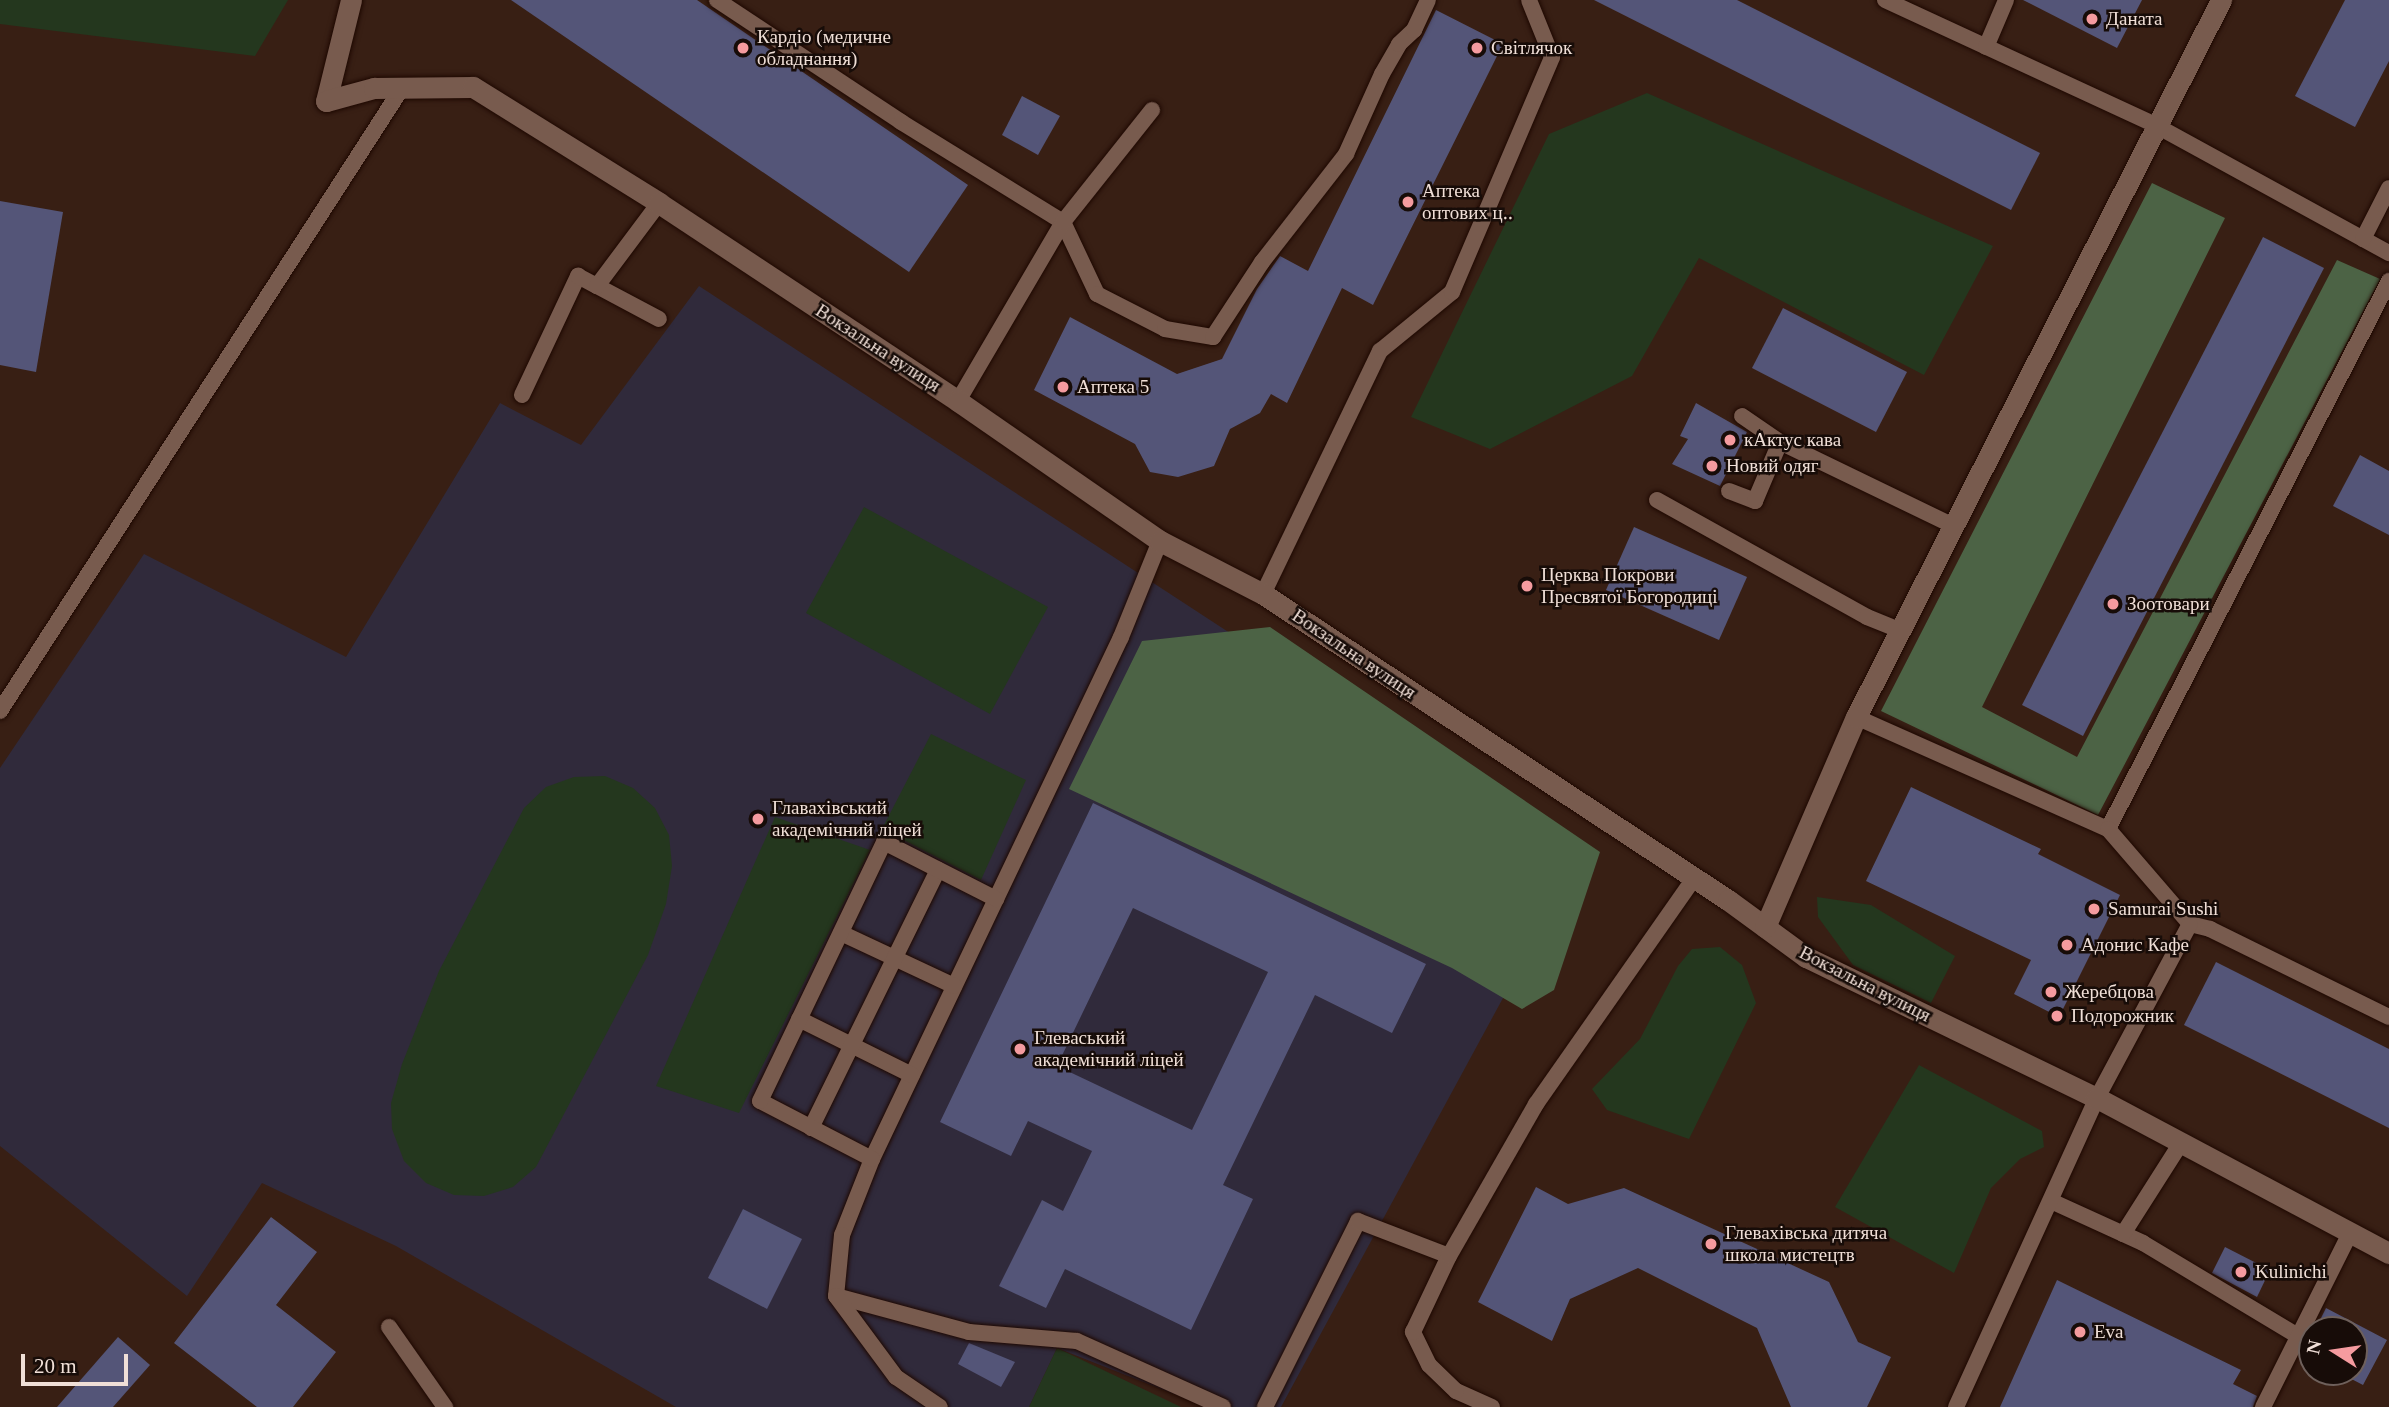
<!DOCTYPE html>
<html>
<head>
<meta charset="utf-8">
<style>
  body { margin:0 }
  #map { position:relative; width:2389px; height:1407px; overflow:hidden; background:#381f14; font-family:Georgia,serif }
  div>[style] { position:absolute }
  .education>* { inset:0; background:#302a3b }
  .green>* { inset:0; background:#24371e }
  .forest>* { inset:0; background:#4c6345 }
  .building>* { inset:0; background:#545578 }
  .roads { filter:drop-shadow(0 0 2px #1e0801) drop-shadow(0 0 2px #1e0801) }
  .lane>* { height:16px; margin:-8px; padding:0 8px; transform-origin:8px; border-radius:8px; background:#785b4e }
  .street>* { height:21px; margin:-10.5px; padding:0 10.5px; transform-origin:10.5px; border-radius:10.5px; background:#785b4e }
  .dots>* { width:19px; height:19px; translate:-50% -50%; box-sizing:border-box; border:4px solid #170c08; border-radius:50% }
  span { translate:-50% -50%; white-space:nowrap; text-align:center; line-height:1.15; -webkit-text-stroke:5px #170c08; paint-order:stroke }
  .poi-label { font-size:19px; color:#f0dfd7 }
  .left { translate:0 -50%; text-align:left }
  .street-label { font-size:19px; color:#f0dfd7 }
  .north { position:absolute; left:2298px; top:1316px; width:70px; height:70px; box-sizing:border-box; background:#170c08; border:2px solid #6e605b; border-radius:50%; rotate:282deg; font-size:19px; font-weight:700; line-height:28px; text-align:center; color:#f0dfd7 }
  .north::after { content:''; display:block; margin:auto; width:24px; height:32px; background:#f59b9f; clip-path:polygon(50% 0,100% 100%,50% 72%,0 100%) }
  .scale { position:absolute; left:21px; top:1354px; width:107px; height:32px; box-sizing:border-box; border:4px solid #f0dfd7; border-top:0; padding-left:9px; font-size:21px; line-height:24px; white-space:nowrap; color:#f0dfd7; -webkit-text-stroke:5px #170c08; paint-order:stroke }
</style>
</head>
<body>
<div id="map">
  <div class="education">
    <div style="clip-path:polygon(699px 286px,1594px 871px,1541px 928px,1281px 1407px,1207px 1407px,1057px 1348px,1029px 1407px,676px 1407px,396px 1246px,262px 1183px,187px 1296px,0 1146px,0 768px,144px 554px,346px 657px,500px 403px,581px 445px)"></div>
  </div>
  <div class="green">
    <div style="clip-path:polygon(0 0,288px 0,255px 56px,0 24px)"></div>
    <div style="clip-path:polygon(1647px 93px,1993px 246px,1924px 375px,1699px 258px,1632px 376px,1490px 449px,1411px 417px,1549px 134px)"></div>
    <div style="clip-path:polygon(864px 507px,1048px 607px,990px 714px,806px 613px)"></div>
    <div style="clip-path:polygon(931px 734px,1026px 780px,981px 880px,882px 829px)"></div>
    <div style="clip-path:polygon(605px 776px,633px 788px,655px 808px,669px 835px,672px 866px,666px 904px,648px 955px,536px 1167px,513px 1187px,484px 1196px,454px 1195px,426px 1183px,404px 1161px,392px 1129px,391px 1103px,402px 1064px,439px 971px,524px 808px,546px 787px,574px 777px)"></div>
    <div style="clip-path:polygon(775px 817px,870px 850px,739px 1113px,656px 1086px)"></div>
    <div style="clip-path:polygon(1817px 897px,1871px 905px,1955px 956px,1931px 1003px,1853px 965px,1818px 917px)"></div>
    <div style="clip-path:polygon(1720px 947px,1742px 965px,1756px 1003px,1689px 1139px,1607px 1110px,1592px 1089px,1640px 1039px,1678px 966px,1692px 949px)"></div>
    <div style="clip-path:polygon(1919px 1065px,2042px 1131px,2044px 1147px,2020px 1159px,1991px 1188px,1954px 1273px,1835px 1207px)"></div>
    <div style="clip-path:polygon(1057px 1348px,1181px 1407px,1029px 1407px)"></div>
  </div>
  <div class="forest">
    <div style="clip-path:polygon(2152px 183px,2225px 218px,1982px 707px,2077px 757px,2337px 260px,2380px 279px,2098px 815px,1881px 711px)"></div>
    <div style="clip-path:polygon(1270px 627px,1600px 852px,1554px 990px,1522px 1009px,1452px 968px,1069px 789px,1142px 641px)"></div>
  </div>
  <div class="building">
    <div style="clip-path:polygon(511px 0,697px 0,968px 185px,909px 272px)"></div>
    <div style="clip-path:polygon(1594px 0,1737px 0,2040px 153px,2011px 210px)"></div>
    <div style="clip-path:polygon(2023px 0,2142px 0,2117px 48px)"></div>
    <div style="clip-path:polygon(2345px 0,2389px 0,2389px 61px,2355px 127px,2295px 96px)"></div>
    <div style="clip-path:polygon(1436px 10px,1503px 44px,1373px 305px,1342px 288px,1287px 403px,1271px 394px,1260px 413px,1230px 429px,1214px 466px,1178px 477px,1150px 472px,1135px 444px,1034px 390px,1070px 317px,1177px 374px,1222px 359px,1257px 289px,1280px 256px,1308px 271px)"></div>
    <div style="clip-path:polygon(1022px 96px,1060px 116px,1038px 155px,1002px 135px)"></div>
    <div style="clip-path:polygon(0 201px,63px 212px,36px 372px,0 365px)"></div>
    <div style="clip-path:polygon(2263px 237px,2324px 268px,2083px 736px,2022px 705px)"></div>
    <div style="clip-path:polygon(1783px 308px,1907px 372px,1876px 432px,1752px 368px)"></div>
    <div style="clip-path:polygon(1696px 403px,1747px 432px,1720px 486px,1672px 464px,1688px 439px,1680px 436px)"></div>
    <div style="clip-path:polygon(2360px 455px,2389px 471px,2389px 535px,2333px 506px)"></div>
    <div style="clip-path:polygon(1634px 527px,1747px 577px,1719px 640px,1606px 590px)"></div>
    <div style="clip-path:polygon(1911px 787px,2041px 849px,2038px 854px,2120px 895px,2059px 1017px,2014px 994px,2031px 960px,1866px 881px)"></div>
    <div style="clip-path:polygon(evenodd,1093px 803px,1426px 964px,1392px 1033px,1315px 995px,1223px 1185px,1253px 1199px,1191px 1330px,1065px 1269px,1046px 1308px,999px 1286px,1042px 1200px,1063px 1211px,1092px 1151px,1028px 1121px,1011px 1156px,940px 1122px,1093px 803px,1133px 908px,1268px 972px,1192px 1130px,1057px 1066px,1133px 908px)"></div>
    <div style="clip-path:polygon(2216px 962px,2389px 1049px,2389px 1128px,2184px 1025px)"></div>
    <div style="clip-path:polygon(1536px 1187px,1568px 1204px,1624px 1188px,1829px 1282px,1858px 1342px,1891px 1357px,1867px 1407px,1791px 1407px,1757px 1328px,1638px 1268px,1570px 1299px,1552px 1341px,1478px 1302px)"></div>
    <div style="clip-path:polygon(743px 1209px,802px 1239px,767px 1309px,708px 1278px)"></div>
    <div style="clip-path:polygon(271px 1217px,317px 1252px,276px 1305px,336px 1352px,293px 1407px,257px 1407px,174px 1343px)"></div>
    <div style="clip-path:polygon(2225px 1247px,2270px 1270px,2257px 1297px,2212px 1273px)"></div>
    <div style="clip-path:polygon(2057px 1280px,2241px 1370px,2233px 1384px,2257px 1396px,2253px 1407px,2000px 1407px)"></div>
    <div style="clip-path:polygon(2326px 1308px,2387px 1340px,2363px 1385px,2338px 1372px,2354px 1372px,2354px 1330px,2315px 1330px)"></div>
    <div style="clip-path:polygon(118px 1337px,150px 1365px,113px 1407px,57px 1407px)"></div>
    <div style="clip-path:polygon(969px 1343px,1015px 1362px,1001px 1387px,958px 1364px)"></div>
  </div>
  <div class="roads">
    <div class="lane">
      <div style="left:717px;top:0;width:221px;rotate:33.5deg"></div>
      <div style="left:901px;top:122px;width:190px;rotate:31.7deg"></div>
      <div style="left:1063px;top:222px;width:80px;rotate:64.7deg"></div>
      <div style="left:1097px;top:294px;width:76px;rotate:27.2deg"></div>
      <div style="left:1165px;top:329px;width:49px;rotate:9.5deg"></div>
      <div style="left:1213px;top:337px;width:90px;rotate:-56.8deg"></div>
      <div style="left:1262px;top:262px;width:137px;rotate:-52.1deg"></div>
      <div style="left:1346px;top:154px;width:88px;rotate:-65.8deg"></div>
      <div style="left:1382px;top:74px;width:34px;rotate:-60deg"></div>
      <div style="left:1399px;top:44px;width:21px;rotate:-43deg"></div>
      <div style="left:1414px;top:30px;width:33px;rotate:-65deg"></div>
      <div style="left:1885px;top:0;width:298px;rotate:24.8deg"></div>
      <div style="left:2155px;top:125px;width:267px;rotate:28.7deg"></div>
      <div style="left:1986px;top:47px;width:51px;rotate:-66.9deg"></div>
      <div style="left:2363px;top:239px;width:57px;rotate:-63deg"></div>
      <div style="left:597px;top:286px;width:70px;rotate:28deg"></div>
      <div style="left:522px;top:395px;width:132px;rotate:-64.8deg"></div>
      <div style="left:578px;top:276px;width:21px;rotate:28deg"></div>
      <div style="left:597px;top:286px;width:104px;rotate:-53.2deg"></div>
      <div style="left:958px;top:401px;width:208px;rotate:-59.6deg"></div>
      <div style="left:1063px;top:222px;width:143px;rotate:-51.5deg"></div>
      <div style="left:1742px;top:416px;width:46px;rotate:34.4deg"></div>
      <div style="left:1729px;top:491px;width:28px;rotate:21deg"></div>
      <div style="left:1755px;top:501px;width:64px;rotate:-67deg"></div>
      <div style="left:1780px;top:442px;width:191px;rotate:25.8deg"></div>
      <div style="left:1657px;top:500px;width:240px;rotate:29.1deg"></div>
      <div style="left:1867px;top:617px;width:35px;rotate:22deg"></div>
      <div style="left:1160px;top:541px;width:104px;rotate:112.1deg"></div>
      <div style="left:1121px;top:637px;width:578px;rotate:115.5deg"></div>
      <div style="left:872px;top:1159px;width:82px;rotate:111.5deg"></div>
      <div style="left:842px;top:1235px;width:61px;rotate:95.6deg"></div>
      <div style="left:836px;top:1296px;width:138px;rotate:15.1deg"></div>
      <div style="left:969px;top:1332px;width:108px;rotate:4.8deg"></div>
      <div style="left:1077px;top:1341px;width:160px;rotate:24.3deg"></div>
      <div style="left:1263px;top:594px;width:270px;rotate:-64.3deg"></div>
      <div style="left:1380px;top:351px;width:93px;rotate:-39.3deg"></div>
      <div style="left:1452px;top:292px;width:255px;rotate:-66.9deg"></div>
      <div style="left:1552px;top:57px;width:61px;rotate:-112deg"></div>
      <div style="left:0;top:711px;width:741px;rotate:-57.17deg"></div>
      <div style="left:1856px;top:717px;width:276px;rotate:24deg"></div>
      <div style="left:2108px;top:829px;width:616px;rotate:-62.85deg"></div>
      <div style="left:2108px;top:829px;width:125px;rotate:49.2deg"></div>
      <div style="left:2190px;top:924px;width:21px;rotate:14deg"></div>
      <div style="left:2210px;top:929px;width:199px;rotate:26.2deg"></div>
      <div style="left:841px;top:933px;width:125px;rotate:25.1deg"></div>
      <div style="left:799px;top:1019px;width:126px;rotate:26.4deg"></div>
      <div style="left:811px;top:1128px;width:288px;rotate:-63.8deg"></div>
      <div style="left:872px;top:1159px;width:126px;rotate:-152.6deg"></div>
      <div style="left:760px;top:1101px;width:287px;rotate:-64.4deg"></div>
      <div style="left:884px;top:842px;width:126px;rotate:27deg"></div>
      <div style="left:2051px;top:1201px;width:101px;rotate:24.5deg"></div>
      <div style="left:2143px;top:1243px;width:179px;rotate:31deg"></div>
      <div style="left:2123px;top:1234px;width:108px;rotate:-57.5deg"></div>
      <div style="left:836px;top:1296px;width:101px;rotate:53.5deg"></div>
      <div style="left:896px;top:1377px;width:53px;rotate:34.3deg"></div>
      <div style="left:389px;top:1327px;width:98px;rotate:55deg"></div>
      <div style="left:1265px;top:1407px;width:208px;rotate:-63.4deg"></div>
      <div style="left:1358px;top:1221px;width:97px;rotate:21deg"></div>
      <div style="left:1492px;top:1407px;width:39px;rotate:-156deg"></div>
      <div style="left:1456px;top:1391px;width:37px;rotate:-136deg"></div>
      <div style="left:1429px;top:1365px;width:37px;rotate:-116deg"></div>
      <div style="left:1413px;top:1332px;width:84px;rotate:-64.7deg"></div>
      <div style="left:1449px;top:1256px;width:175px;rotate:-60.2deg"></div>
      <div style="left:1536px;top:1104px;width:274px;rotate:-55deg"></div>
      <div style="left:1956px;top:1407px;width:340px;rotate:-65.5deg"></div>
      <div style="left:2097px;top:1098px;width:197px;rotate:-61.9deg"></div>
      <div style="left:2263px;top:1407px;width:195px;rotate:-63.4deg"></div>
    </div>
    <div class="street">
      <div style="left:351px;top:0;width:104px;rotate:103.9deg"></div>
      <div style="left:326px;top:101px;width:50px;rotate:-15.2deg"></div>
      <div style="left:374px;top:88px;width:99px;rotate:-0.6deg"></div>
      <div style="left:473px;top:87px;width:219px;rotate:31.9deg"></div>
      <div style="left:659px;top:203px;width:359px;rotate:33.5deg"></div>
      <div style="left:958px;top:401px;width:246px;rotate:34.7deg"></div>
      <div style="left:1160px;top:541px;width:116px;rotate:27.2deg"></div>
      <div style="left:1263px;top:594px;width:557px;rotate:33.35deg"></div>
      <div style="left:1728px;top:900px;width:97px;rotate:36.2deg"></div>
      <div style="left:1806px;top:957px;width:323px;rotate:25.9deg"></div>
      <div style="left:2097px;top:1098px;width:331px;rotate:28deg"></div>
      <div style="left:1765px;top:927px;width:229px;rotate:-66.6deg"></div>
      <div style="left:1856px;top:717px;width:805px;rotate:-63.02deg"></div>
    </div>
  </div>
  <div class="dots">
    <div style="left:2092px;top:19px;background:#f59b9f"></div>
    <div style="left:743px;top:48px;background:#f59b9f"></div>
    <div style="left:1477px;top:48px;background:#f59b9f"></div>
    <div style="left:1408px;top:202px;background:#f59b9f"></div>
    <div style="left:1063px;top:387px;background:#f59b9f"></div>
    <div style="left:1730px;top:440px;background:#f59b9f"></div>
    <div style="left:1712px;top:466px;background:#f59b9f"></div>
    <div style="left:1527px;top:586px;background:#f59b9f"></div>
    <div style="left:2113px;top:604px;background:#f59b9f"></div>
    <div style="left:758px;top:819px;background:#f59b9f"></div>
    <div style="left:2094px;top:909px;background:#f59b9f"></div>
    <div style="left:2067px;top:945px;background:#f59b9f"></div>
    <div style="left:2051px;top:992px;background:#f59b9f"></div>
    <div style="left:2057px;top:1016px;background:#f59b9f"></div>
    <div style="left:1020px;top:1049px;background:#f59b9f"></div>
    <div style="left:1711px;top:1244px;background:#f59b9f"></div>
    <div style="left:2241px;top:1272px;background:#f59b9f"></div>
    <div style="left:2080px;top:1332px;background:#f59b9f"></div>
  </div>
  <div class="poi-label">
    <span class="left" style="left:2106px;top:19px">Даната</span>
    <span class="left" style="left:757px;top:48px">Кардіо (медичне<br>обладнання)</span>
    <span class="left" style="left:1491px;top:48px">Світлячок</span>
    <span class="left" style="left:1422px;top:202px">Аптека<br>оптових ц‥</span>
    <span class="left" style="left:1077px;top:387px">Аптека 5</span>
    <span class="left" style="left:1744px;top:440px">кАктус кава</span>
    <span class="left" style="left:1726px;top:466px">Новий одяг</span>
    <span class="left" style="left:1541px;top:586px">Церква Покрови<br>Пресвятої Богородиці</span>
    <span class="left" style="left:2127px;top:604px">Зоотовари</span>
    <span class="left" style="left:772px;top:819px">Главахівський<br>академічний ліцей</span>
    <span class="left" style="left:2108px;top:909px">Samurai Sushi</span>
    <span class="left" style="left:2081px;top:945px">Адонис Кафе</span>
    <span class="left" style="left:2065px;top:992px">Жеребцова</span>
    <span class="left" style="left:2071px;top:1016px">Подорожник</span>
    <span class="left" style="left:1034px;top:1049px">Глеваський<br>академічний ліцей</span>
    <span class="left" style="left:1725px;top:1244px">Глевахівська дитяча<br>школа мистецтв</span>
    <span class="left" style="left:2255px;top:1272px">Kulinichi</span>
    <span class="left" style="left:2094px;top:1332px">Eva</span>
  </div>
  <div class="street-label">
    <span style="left:878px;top:348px;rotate:33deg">Вокзальна вулиця</span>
    <span style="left:1354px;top:654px;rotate:34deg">Вокзальна вулиця</span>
    <span style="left:1865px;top:984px;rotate:27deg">Вокзальна вулиця</span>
  </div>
  <div class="north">N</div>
  <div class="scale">20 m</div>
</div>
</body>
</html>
